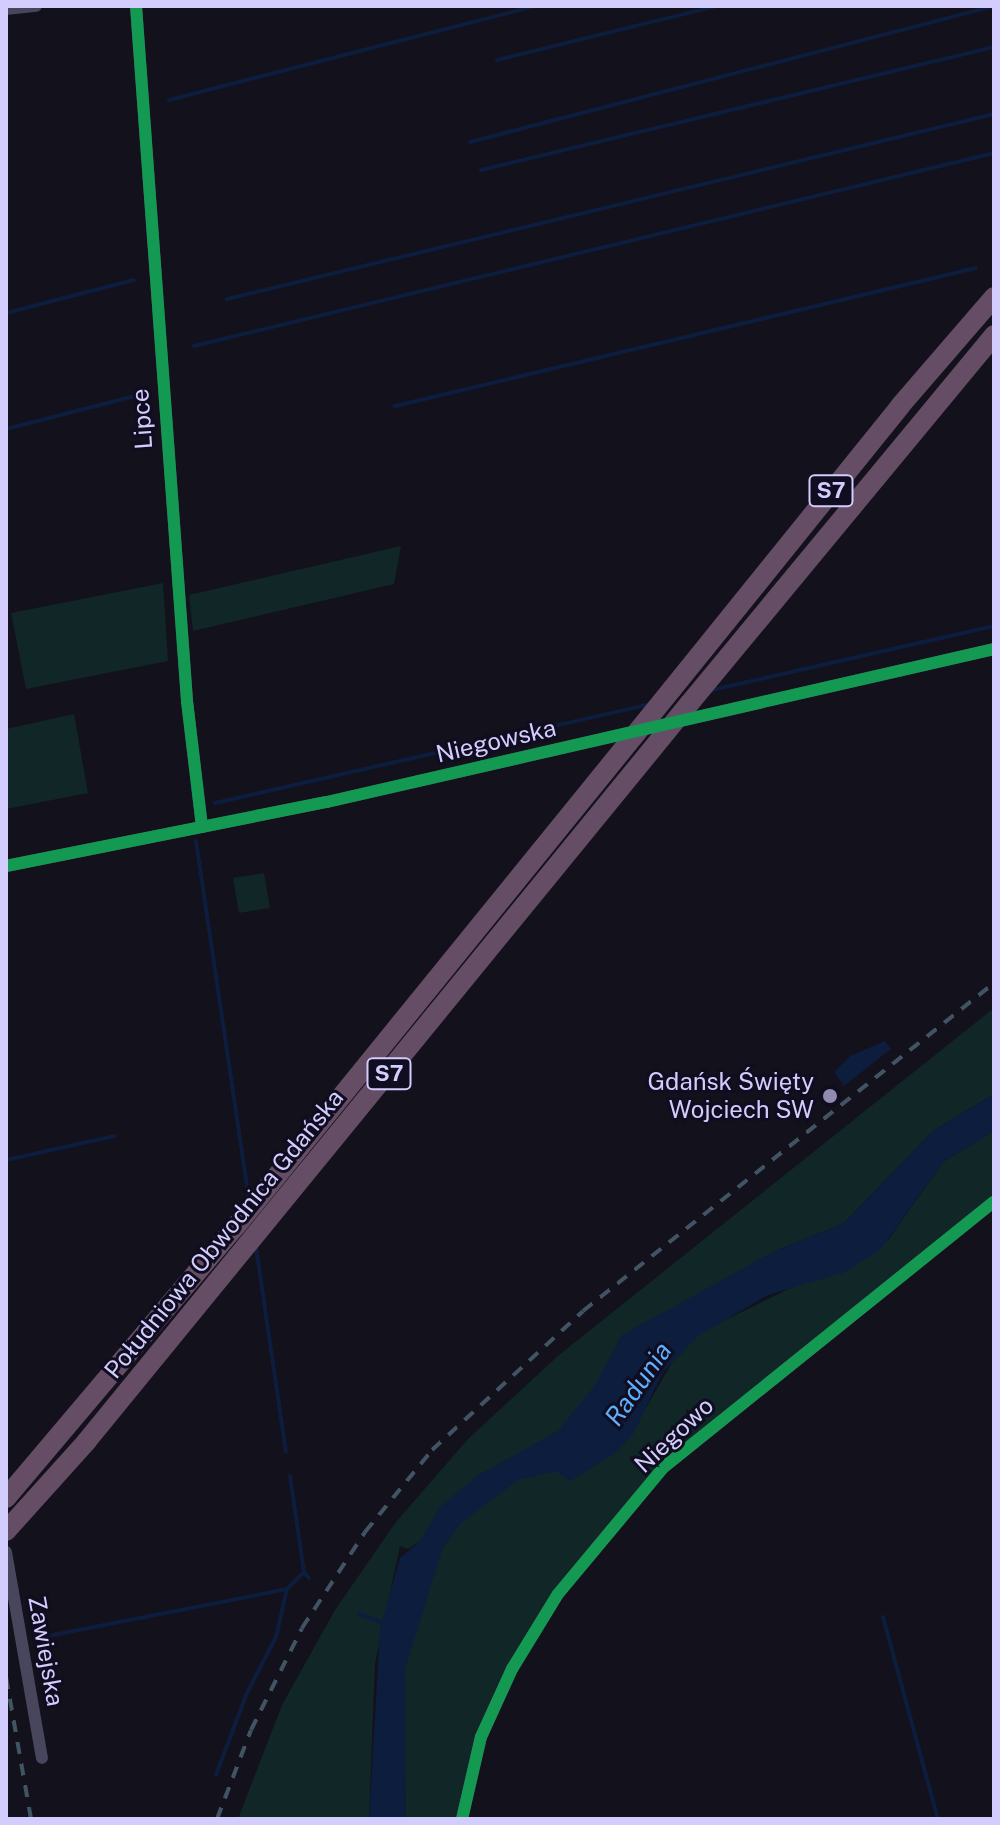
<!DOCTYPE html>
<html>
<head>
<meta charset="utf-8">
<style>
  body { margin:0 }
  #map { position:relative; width:1000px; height:1825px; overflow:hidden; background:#13111c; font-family:"Public Sans",sans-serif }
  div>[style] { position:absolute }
  .green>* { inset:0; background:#102627 }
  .water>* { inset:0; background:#0d1d3d }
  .stream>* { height:4px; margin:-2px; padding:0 2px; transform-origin:2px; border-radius:2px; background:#0d1d3d }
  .minor>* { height:12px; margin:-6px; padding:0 6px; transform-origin:6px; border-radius:6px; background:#47465d }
  .highway>* { height:20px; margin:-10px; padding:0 10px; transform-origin:10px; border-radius:10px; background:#644d65 }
  .rail>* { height:4px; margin-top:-2px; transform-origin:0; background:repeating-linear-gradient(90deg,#415464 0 12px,transparent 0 22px) }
  .highway-bridge>* { height:20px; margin:-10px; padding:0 10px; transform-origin:10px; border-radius:10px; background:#644d65 }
  .cycleway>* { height:12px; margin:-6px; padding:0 6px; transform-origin:6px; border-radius:6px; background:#139951 }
  .dots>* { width:22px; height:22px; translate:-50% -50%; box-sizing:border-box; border:4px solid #100d20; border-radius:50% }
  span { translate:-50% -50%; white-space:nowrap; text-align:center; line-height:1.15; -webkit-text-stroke:6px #100d20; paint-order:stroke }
  .shield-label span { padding:2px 6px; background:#100d20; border:2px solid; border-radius:6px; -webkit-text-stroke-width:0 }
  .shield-label { font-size:22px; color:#d3cdfe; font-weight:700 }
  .street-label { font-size:24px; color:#d3cdfe }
  .poi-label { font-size:24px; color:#d3cdfe }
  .right { translate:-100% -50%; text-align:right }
  .water-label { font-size:26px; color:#5db0fc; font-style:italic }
  .frame { position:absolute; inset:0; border:8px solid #d3cdfe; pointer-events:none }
</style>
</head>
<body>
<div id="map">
  <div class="green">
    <div style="clip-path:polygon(401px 546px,394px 584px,193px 631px,189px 595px)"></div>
    <div style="clip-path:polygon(163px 583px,168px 661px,26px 689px,11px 613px)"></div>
    <div style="clip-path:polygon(74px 714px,88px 793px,6px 809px,6px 729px)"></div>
    <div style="clip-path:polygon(264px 873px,270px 908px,239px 913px,233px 878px)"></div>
    <div style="clip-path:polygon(994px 1008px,994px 1094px,933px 1131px,844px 1223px,773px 1252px,665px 1315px,618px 1407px,477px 1476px,419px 1542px,408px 1549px,400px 1546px,375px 1664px,369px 1819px,238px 1819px,282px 1705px,335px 1610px,396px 1522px,468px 1439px,559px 1355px)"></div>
    <div style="clip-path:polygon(994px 1131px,994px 1197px,660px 1465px,504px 1677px,459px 1819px,406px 1819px,398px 1703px,404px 1622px,447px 1540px,475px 1501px,640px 1418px,685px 1340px,888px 1240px,943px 1162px)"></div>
  </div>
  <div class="water">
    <div style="clip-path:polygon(885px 1041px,891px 1049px,844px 1086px,834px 1072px,850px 1056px)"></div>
    <div style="clip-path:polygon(994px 1094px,994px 1131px,943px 1162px,880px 1250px,845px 1272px,768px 1295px,698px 1336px,663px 1372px,633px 1434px,614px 1454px,570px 1481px,556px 1471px,518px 1480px,462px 1522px,443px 1547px,405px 1669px,406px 1819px,369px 1819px,380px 1629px,400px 1558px,419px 1542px,440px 1507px,477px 1476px,558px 1431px,595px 1385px,622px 1335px,773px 1252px,844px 1223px,933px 1131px)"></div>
  </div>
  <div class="stream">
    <div style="left:497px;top:60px;width:227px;rotate:-13.8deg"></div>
    <div style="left:169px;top:100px;width:377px;rotate:-14.4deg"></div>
    <div style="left:470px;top:142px;width:541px;rotate:-14.55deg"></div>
    <div style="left:481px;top:170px;width:528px;rotate:-13.48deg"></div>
    <div style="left:227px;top:299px;width:789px;rotate:-13.56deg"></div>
    <div style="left:6px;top:313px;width:132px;rotate:-14.5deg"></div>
    <div style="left:194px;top:346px;width:823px;rotate:-13.56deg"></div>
    <div style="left:395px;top:406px;width:597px;rotate:-13.36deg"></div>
    <div style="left:6px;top:429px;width:145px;rotate:-14.4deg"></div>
    <div style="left:712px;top:690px;width:289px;rotate:-12.8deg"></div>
    <div style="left:215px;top:803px;width:444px;rotate:-12.8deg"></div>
    <div style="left:196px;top:841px;width:362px;rotate:81.6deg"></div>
    <div style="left:6px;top:1160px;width:111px;rotate:-12.5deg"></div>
    <div style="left:256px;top:1247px;width:207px;rotate:81.7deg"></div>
    <div style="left:290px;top:1476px;width:97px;rotate:81.7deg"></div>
    <div style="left:359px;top:1614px;width:30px;rotate:20deg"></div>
    <div style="left:883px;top:1617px;width:209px;rotate:74.8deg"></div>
    <div style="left:48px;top:1636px;width:244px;rotate:-11.1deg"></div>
    <div style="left:287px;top:1589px;width:24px;rotate:-45deg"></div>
    <div style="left:304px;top:1572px;width:8px;rotate:50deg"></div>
    <div style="left:216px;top:1775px;width:85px;rotate:-69.4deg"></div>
    <div style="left:246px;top:1695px;width:65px;rotate:-62.7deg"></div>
    <div style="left:276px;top:1637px;width:49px;rotate:-77.1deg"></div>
  </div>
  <div class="minor">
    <div style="left:136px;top:6px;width:697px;rotate:85.8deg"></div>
    <div style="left:187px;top:701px;width:127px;rotate:83.2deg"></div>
    <div style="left:6px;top:9px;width:30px;rotate:-6deg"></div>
    <div style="left:6px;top:866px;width:327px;rotate:-11.3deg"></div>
    <div style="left:327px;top:802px;width:684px;rotate:-12.92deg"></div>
    <div style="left:6px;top:1552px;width:209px;rotate:80.1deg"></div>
    <div style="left:462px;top:1819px;width:84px;rotate:-77deg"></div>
    <div style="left:481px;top:1737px;width:75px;rotate:-65.5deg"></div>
    <div style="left:512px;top:1669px;width:88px;rotate:-58.5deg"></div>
    <div style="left:558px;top:1594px;width:165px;rotate:-50.2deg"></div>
    <div style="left:664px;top:1467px;width:423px;rotate:-38.8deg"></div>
  </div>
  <div class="highway">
    <div style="left:672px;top:689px;width:363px;rotate:-51.1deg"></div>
    <div style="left:900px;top:406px;width:144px;rotate:-49.2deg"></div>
    <div style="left:689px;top:704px;width:479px;rotate:-50.4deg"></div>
    <div style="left:6px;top:1498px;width:358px;rotate:-49.8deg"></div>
    <div style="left:6px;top:1531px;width:120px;rotate:-48deg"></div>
  </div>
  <div class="rail">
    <div style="left:6px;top:1677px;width:144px;rotate:80deg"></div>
    <div style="left:217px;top:1819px;width:95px;rotate:-69.1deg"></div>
    <div style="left:251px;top:1730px;width:114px;rotate:-63.4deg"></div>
    <div style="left:302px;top:1628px;width:115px;rotate:-56.7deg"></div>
    <div style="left:365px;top:1532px;width:106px;rotate:-50.7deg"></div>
    <div style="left:432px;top:1450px;width:205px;rotate:-42.6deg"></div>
    <div style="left:583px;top:1311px;width:526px;rotate:-38.59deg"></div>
  </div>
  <div class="highway-bridge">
    <div style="left:237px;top:1225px;width:690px;rotate:-50.94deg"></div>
    <div style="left:86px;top:1442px;width:953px;rotate:-50.75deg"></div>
  </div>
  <div class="cycleway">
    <div style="left:136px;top:6px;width:697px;rotate:85.8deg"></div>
    <div style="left:187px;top:701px;width:127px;rotate:83.2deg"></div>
    <div style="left:6px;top:866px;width:327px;rotate:-11.3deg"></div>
    <div style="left:327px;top:802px;width:684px;rotate:-12.92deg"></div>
    <div style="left:462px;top:1819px;width:84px;rotate:-77deg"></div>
    <div style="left:481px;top:1737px;width:75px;rotate:-65.5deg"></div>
    <div style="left:512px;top:1669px;width:88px;rotate:-58.5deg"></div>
    <div style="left:558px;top:1594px;width:165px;rotate:-50.2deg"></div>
    <div style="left:664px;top:1467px;width:423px;rotate:-38.8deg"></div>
  </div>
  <div class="dots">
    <div style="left:830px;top:1096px;background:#908baf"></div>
  </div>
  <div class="shield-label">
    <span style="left:831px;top:491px">S7</span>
    <span style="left:389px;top:1074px">S7</span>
  </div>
  <div class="street-label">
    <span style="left:142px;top:419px;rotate:-94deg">Lipce</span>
    <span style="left:496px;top:741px;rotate:-13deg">Niegowska</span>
    <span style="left:224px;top:1234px;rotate:-51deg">Południowa Obwodnica Gdańska</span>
    <span style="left:674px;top:1435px;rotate:-43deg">Niegowo</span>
    <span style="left:46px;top:1651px;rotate:80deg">Zawiejska</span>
  </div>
  <div class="poi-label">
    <span class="right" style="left:814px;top:1096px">Gdańsk Święty<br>Wojciech SW</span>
  </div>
  <div class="water-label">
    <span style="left:638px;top:1384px;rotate:-55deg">Radunia</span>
  </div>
  <div class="frame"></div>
</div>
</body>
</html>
